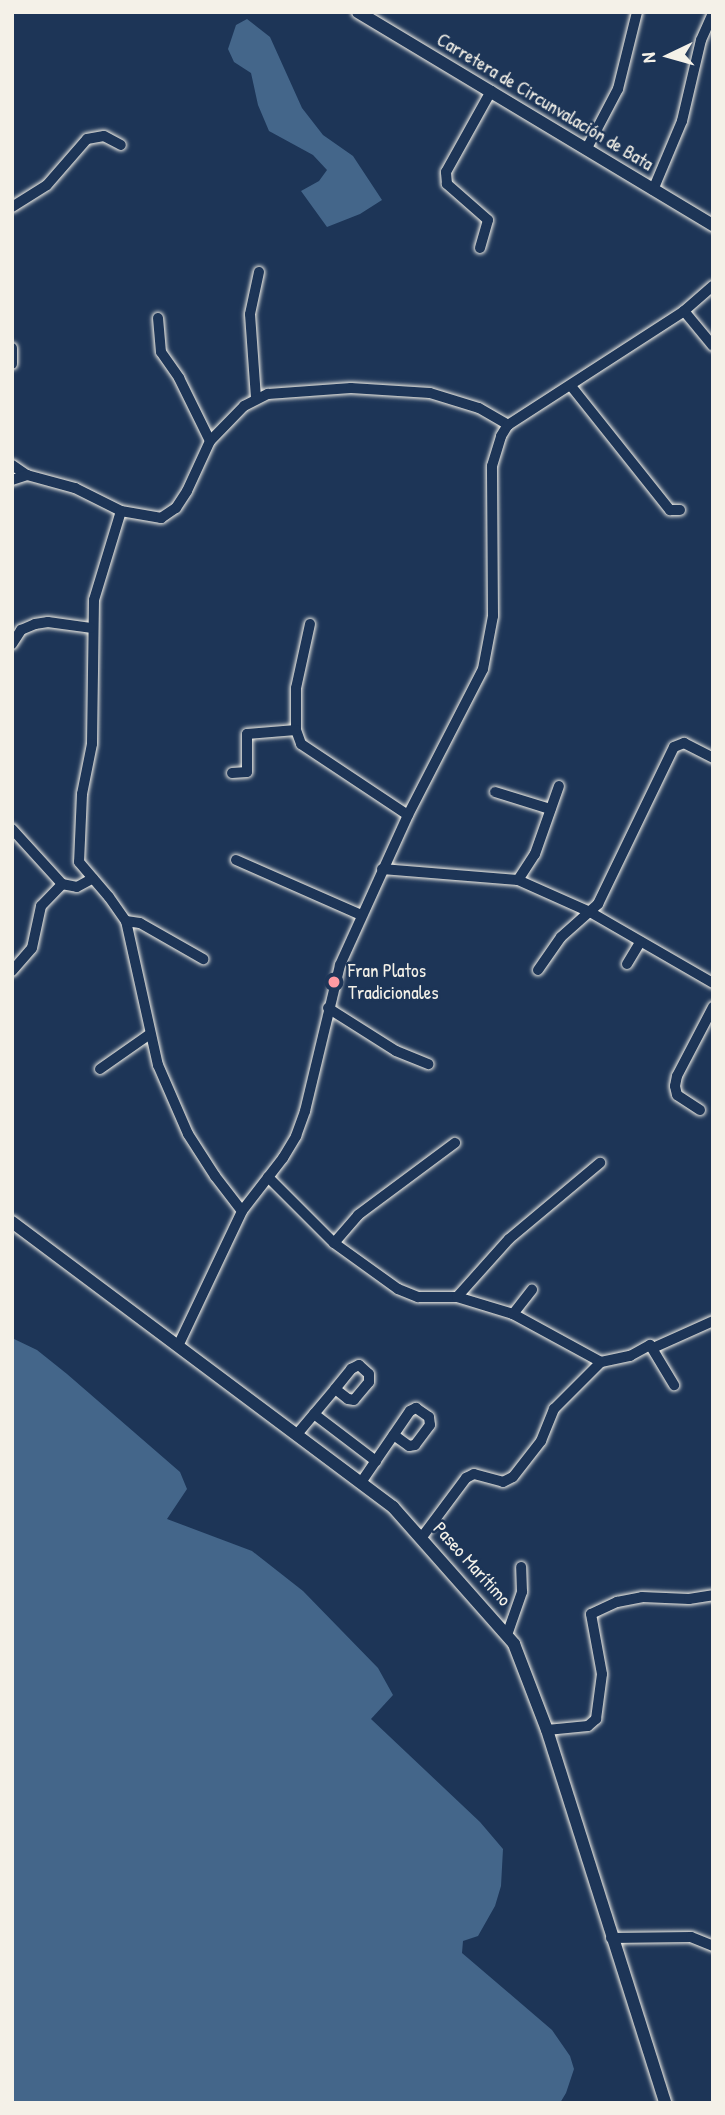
<!DOCTYPE html>
<html>
<head>
<meta charset="utf-8">
<style>
  body { margin:0 }
  #map { position:relative; width:725px; height:2115px; overflow:hidden; background:#1d3557; font-family:"Patrick Hand",sans-serif }
  div>[style] { position:absolute }
  .water>* { inset:0; background:#44668a }
  .roads { filter:drop-shadow(0 0 2px #f4f1e8) drop-shadow(0 0 2px #f4f1e8) }
  .minor>* { height:10px; margin:-5px; padding:0 5px; transform-origin:5px; border-radius:5px; background:#1d3557 }
  .major>* { height:12px; margin:-6px; padding:0 6px; transform-origin:6px; border-radius:6px; background:#1d3557 }
  .dots>* { width:19px; height:19px; translate:-50% -50%; box-sizing:border-box; border:4px solid #1d3557; border-radius:50% }
  span { translate:-50% -50%; white-space:nowrap; text-align:center; line-height:1.15; -webkit-text-stroke:5px #1d3557; paint-order:stroke }
  .street-label { font-size:19px; color:#f4f1e8 }
  .poi-label { font-size:19px; color:#f4f1e8 }
  .left { translate:0 -50%; text-align:left }
  .frame { position:absolute; inset:0; border:14px solid #f4f1e8; pointer-events:none }
  .north { position:absolute; left:634px; top:21px; width:70px; height:70px; -webkit-text-stroke:5px #1d3557; paint-order:stroke; rotate:265deg; font-size:19px; font-weight:700; line-height:28px; text-align:center; color:#f4f1e8 }
  .north::after { content:''; display:block; margin:auto; width:24px; height:32px; background:#f4f1e8; clip-path:polygon(50% 0,100% 100%,50% 72%,0 100%) }
</style>
</head>
<body>
<div id="map">
  <div class="water">
    <div style="clip-path:polygon(247px 19px,270px 37px,302px 108px,323px 135px,353px 156px,382px 200px,360px 214px,327px 227px,301px 191px,319px 181px,327px 170px,313px 155px,269px 131px,258px 105px,251px 73px,234px 62px,228px 49px,236px 25px)"></div>
    <div style="clip-path:polygon(12px 1338px,37px 1350px,67px 1374px,180px 1472px,187px 1489px,167px 1519px,252px 1551px,303px 1591px,378px 1668px,393px 1695px,371px 1719px,480px 1822px,503px 1849px,501px 1886px,495px 1906px,478px 1936px,463px 1941px,462px 1953px,552px 2030px,570px 2056px,574px 2069px,566px 2093px,560px 2103px,12px 2103px)"></div>
  </div>
  <div class="roads">
    <div class="minor">
      <div style="left:587px;top:148px;width:67px;rotate:-62.3deg"></div>
      <div style="left:618px;top:89px;width:79px;rotate:-76.1deg"></div>
      <div style="left:653px;top:190px;width:75px;rotate:-67.2deg"></div>
      <div style="left:682px;top:121px;width:83px;rotate:-76.8deg"></div>
      <div style="left:701px;top:40px;width:30px;rotate:-66deg"></div>
      <div style="left:12px;top:207px;width:41px;rotate:-32.2deg"></div>
      <div style="left:47px;top:185px;width:61px;rotate:-49deg"></div>
      <div style="left:87px;top:139px;width:17px;rotate:-10deg"></div>
      <div style="left:104px;top:136px;width:19px;rotate:28deg"></div>
      <div style="left:480px;top:248px;width:29px;rotate:-74deg"></div>
      <div style="left:488px;top:220px;width:55px;rotate:-138.7deg"></div>
      <div style="left:447px;top:184px;width:12px;rotate:-95deg"></div>
      <div style="left:446px;top:172px;width:93px;rotate:-60.9deg"></div>
      <div style="left:684px;top:311px;width:45px;rotate:50.4deg"></div>
      <div style="left:158px;top:318px;width:34px;rotate:85deg"></div>
      <div style="left:161px;top:352px;width:32px;rotate:55deg"></div>
      <div style="left:179px;top:378px;width:70px;rotate:63.8deg"></div>
      <div style="left:12px;top:348px;width:16px;rotate:90deg"></div>
      <div style="left:571px;top:386px;width:159px;rotate:51.4deg"></div>
      <div style="left:670px;top:510px;width:10px"></div>
      <div style="left:256px;top:398px;width:84px;rotate:-94.1deg"></div>
      <div style="left:250px;top:314px;width:43px;rotate:-77.9deg"></div>
      <div style="left:12px;top:465px;width:18px;rotate:34deg"></div>
      <div style="left:27px;top:475px;width:50px;rotate:15.2deg"></div>
      <div style="left:75px;top:488px;width:51px;rotate:26.6deg"></div>
      <div style="left:121px;top:511px;width:41px;rotate:9.9deg"></div>
      <div style="left:161px;top:518px;width:18px;rotate:-34deg"></div>
      <div style="left:176px;top:508px;width:20px;rotate:-57deg"></div>
      <div style="left:187px;top:491px;width:55px;rotate:-65.3deg"></div>
      <div style="left:210px;top:441px;width:49px;rotate:-45.8deg"></div>
      <div style="left:244px;top:406px;width:27px;rotate:-27deg"></div>
      <div style="left:268px;top:394px;width:83px;rotate:-4.1deg"></div>
      <div style="left:351px;top:388px;width:79px;rotate:3.6deg"></div>
      <div style="left:430px;top:393px;width:51px;rotate:17deg"></div>
      <div style="left:479px;top:408px;width:34px;rotate:30deg"></div>
      <div style="left:12px;top:480px;width:16px;rotate:-18deg"></div>
      <div style="left:121px;top:511px;width:93px;rotate:106.9deg"></div>
      <div style="left:94px;top:600px;width:144px;rotate:90.8deg"></div>
      <div style="left:92px;top:744px;width:51px;rotate:101.3deg"></div>
      <div style="left:82px;top:794px;width:68px;rotate:92.5deg"></div>
      <div style="left:79px;top:862px;width:46px;rotate:49.4deg"></div>
      <div style="left:109px;top:897px;width:29px;rotate:55deg"></div>
      <div style="left:126px;top:921px;width:148px;rotate:77.5deg"></div>
      <div style="left:158px;top:1065px;width:75px;rotate:66.5deg"></div>
      <div style="left:188px;top:1134px;width:50px;rotate:57.3deg"></div>
      <div style="left:215px;top:1176px;width:44px;rotate:52.4deg"></div>
      <div style="left:310px;top:624px;width:66px;rotate:102.3deg"></div>
      <div style="left:296px;top:688px;width:42px;rotate:90deg"></div>
      <div style="left:296px;top:730px;width:15px;rotate:70deg"></div>
      <div style="left:301px;top:744px;width:128px;rotate:33.6deg"></div>
      <div style="left:12px;top:644px;width:17px;rotate:-57deg"></div>
      <div style="left:21px;top:630px;width:15px;rotate:-23deg"></div>
      <div style="left:35px;top:624px;width:13px;rotate:-9deg"></div>
      <div style="left:48px;top:622px;width:43px;rotate:7.9deg"></div>
      <div style="left:232px;top:773px;width:15px;rotate:-4deg"></div>
      <div style="left:247px;top:772px;width:38px;rotate:-90deg"></div>
      <div style="left:247px;top:734px;width:49px;rotate:-4.7deg"></div>
      <div style="left:495px;top:792px;width:58px;rotate:17.2deg"></div>
      <div style="left:12px;top:829px;width:74px;rotate:47.7deg"></div>
      <div style="left:62px;top:884px;width:15px;rotate:11deg"></div>
      <div style="left:77px;top:887px;width:18px;rotate:-29deg"></div>
      <div style="left:236px;top:860px;width:137px;rotate:23.7deg"></div>
      <div style="left:382px;top:869px;width:136px;rotate:4.6deg"></div>
      <div style="left:518px;top:880px;width:79px;rotate:24deg"></div>
      <div style="left:590px;top:912px;width:142px;rotate:30deg"></div>
      <div style="left:518px;top:880px;width:31px;rotate:-57deg"></div>
      <div style="left:535px;top:854px;width:72px;rotate:-70.6deg"></div>
      <div style="left:126px;top:921px;width:14px;rotate:8deg"></div>
      <div style="left:140px;top:923px;width:73px;rotate:29.7deg"></div>
      <div style="left:627px;top:964px;width:26px;rotate:-59deg"></div>
      <div style="left:538px;top:970px;width:40px;rotate:-55.1deg"></div>
      <div style="left:561px;top:937px;width:50px;rotate:-41.7deg"></div>
      <div style="left:598px;top:904px;width:174px;rotate:-64.2deg"></div>
      <div style="left:674px;top:747px;width:11px;rotate:-22deg"></div>
      <div style="left:684px;top:743px;width:33px;rotate:27deg"></div>
      <div style="left:12px;top:971px;width:30px;rotate:-49deg"></div>
      <div style="left:32px;top:948px;width:43px;rotate:-77.9deg"></div>
      <div style="left:41px;top:906px;width:30px;rotate:-46deg"></div>
      <div style="left:328px;top:1008px;width:80px;rotate:32.3deg"></div>
      <div style="left:396px;top:1051px;width:35px;rotate:22deg"></div>
      <div style="left:100px;top:1069px;width:61px;rotate:-35deg"></div>
      <div style="left:700px;top:1110px;width:27px;rotate:-147deg"></div>
      <div style="left:677px;top:1095px;width:9px;rotate:-103deg"></div>
      <div style="left:675px;top:1086px;width:10px;rotate:-79deg"></div>
      <div style="left:677px;top:1076px;width:78px;rotate:-62.4deg"></div>
      <div style="left:268px;top:1177px;width:93px;rotate:45deg"></div>
      <div style="left:334px;top:1243px;width:79px;rotate:35.7deg"></div>
      <div style="left:398px;top:1289px;width:22px;rotate:22deg"></div>
      <div style="left:418px;top:1297px;width:39px"></div>
      <div style="left:457px;top:1297px;width:59px;rotate:16.9deg"></div>
      <div style="left:513px;top:1314px;width:100px;rotate:28.6deg"></div>
      <div style="left:601px;top:1362px;width:30px;rotate:-12deg"></div>
      <div style="left:630px;top:1356px;width:23px;rotate:-29deg"></div>
      <div style="left:650px;top:1345px;width:47px;rotate:59deg"></div>
      <div style="left:334px;top:1243px;width:37px;rotate:-49deg"></div>
      <div style="left:358px;top:1215px;width:121px;rotate:-36.6deg"></div>
      <div style="left:457px;top:1297px;width:78px;rotate:-48.1deg"></div>
      <div style="left:509px;top:1239px;width:119px;rotate:-39.9deg"></div>
      <div style="left:513px;top:1314px;width:31px;rotate:-52deg"></div>
      <div style="left:178px;top:1346px;width:149px;rotate:-64.6deg"></div>
      <div style="left:242px;top:1211px;width:67px;rotate:-52.3deg"></div>
      <div style="left:283px;top:1158px;width:26px;rotate:-59deg"></div>
      <div style="left:296px;top:1136px;width:27px;rotate:-70deg"></div>
      <div style="left:305px;top:1111px;width:150px;rotate:-76.5deg"></div>
      <div style="left:340px;top:965px;width:165px;rotate:-65.6deg"></div>
      <div style="left:408px;top:815px;width:164px;rotate:-62.8deg"></div>
      <div style="left:483px;top:669px;width:54px;rotate:-79.3deg"></div>
      <div style="left:493px;top:616px;width:150px;rotate:-90.4deg"></div>
      <div style="left:492px;top:466px;width:31px;rotate:-73deg"></div>
      <div style="left:501px;top:436px;width:13px;rotate:-58deg"></div>
      <div style="left:508px;top:425px;width:210px;rotate:-32.9deg"></div>
      <div style="left:684px;top:311px;width:38px;rotate:-41deg"></div>
      <div style="left:653px;top:1348px;width:66px;rotate:-24.2deg"></div>
      <div style="left:314px;top:1414px;width:78px;rotate:37.2deg"></div>
      <div style="left:298px;top:1433px;width:57px;rotate:-49.9deg"></div>
      <div style="left:335px;top:1389px;width:26px;rotate:-51deg"></div>
      <div style="left:351px;top:1369px;width:9px;rotate:-27deg"></div>
      <div style="left:359px;top:1365px;width:13px;rotate:42deg"></div>
      <div style="left:369px;top:1374px;width:8px;rotate:90deg"></div>
      <div style="left:369px;top:1382px;width:23px;rotate:130deg"></div>
      <div style="left:354px;top:1400px;width:6px;rotate:-171deg"></div>
      <div style="left:348px;top:1399px;width:16px;rotate:-142deg"></div>
      <div style="left:362px;top:1481px;width:85px;rotate:-55.6deg"></div>
      <div style="left:410px;top:1411px;width:7px;rotate:-27deg"></div>
      <div style="left:416px;top:1408px;width:16px;rotate:35deg"></div>
      <div style="left:429px;top:1417px;width:8px;rotate:83deg"></div>
      <div style="left:430px;top:1425px;width:25px;rotate:127deg"></div>
      <div style="left:415px;top:1445px;width:6px;rotate:171deg"></div>
      <div style="left:409px;top:1446px;width:19px;rotate:-144deg"></div>
      <div style="left:422px;top:1537px;width:74px;rotate:-53.3deg"></div>
      <div style="left:466px;top:1478px;width:9px;rotate:-27deg"></div>
      <div style="left:474px;top:1474px;width:30px;rotate:15deg"></div>
      <div style="left:503px;top:1482px;width:11px;rotate:-27deg"></div>
      <div style="left:513px;top:1477px;width:46px;rotate:-52.1deg"></div>
      <div style="left:541px;top:1441px;width:35px;rotate:-68deg"></div>
      <div style="left:554px;top:1409px;width:66px;rotate:-45deg"></div>
      <div style="left:507px;top:1635px;width:46px;rotate:-70.8deg"></div>
      <div style="left:522px;top:1592px;width:25px;rotate:-92deg"></div>
      <div style="left:547px;top:1730px;width:41px;rotate:-5.6deg"></div>
      <div style="left:588px;top:1726px;width:11px;rotate:-41deg"></div>
      <div style="left:596px;top:1719px;width:45px;rotate:-82.4deg"></div>
      <div style="left:602px;top:1674px;width:61px;rotate:-100.4deg"></div>
      <div style="left:591px;top:1614px;width:29px;rotate:-25deg"></div>
      <div style="left:617px;top:1602px;width:25px;rotate:-11deg"></div>
      <div style="left:642px;top:1597px;width:47px;rotate:2.4deg"></div>
      <div style="left:689px;top:1599px;width:24px;rotate:-9deg"></div>
      <div style="left:611px;top:1938px;width:80px;rotate:-0.7deg"></div>
      <div style="left:691px;top:1937px;width:24px;rotate:22deg"></div>
    </div>
    <div class="major">
      <div style="left:358px;top:12px;width:414px;rotate:31deg"></div>
      <div style="left:12px;top:1222px;width:476px;rotate:36.8deg"></div>
      <div style="left:393px;top:1507px;width:183px;rotate:48.5deg"></div>
      <div style="left:514px;top:1644px;width:92px;rotate:69deg"></div>
      <div style="left:547px;top:1730px;width:391px;rotate:72.4deg"></div>
    </div>
  </div>
  <div class="dots">
    <div style="left:334px;top:982px;background:#ff9aa2"></div>
  </div>
  <div class="street-label">
    <span style="left:545px;top:102px;rotate:31deg">Carretera de Circunvalación de Bata</span>
    <span style="left:472px;top:1564px;rotate:48deg">Paseo Marítimo</span>
  </div>
  <div class="poi-label">
    <span class="left" style="left:348px;top:982px">Fran Platos<br>Tradicionales</span>
  </div>
  <div class="frame"></div>
  <div class="north">N</div>
</div>
</body>
</html>
